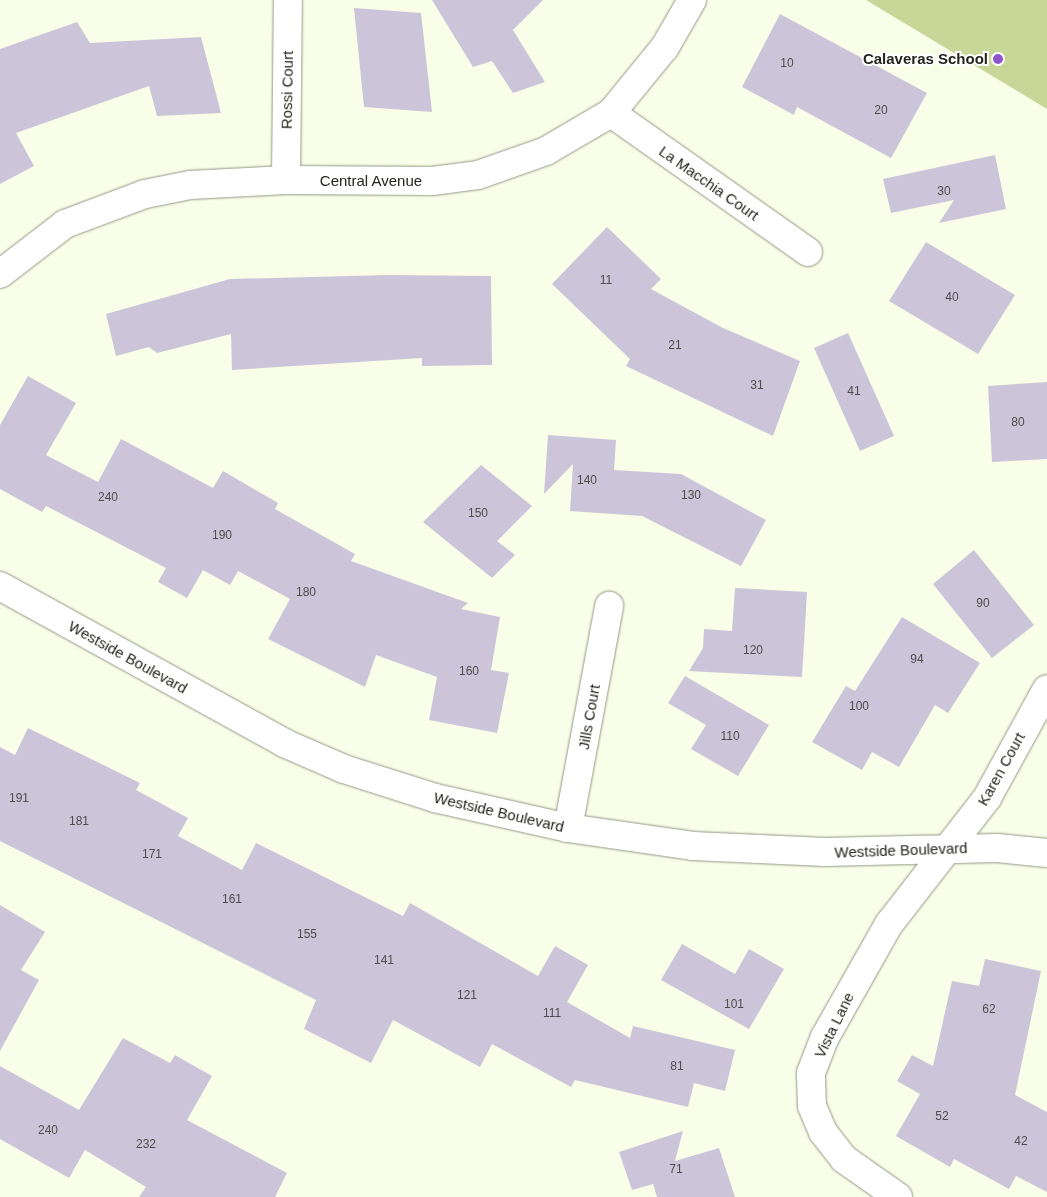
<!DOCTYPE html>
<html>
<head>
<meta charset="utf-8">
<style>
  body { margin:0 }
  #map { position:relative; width:1047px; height:1197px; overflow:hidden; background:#f9fee9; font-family:Helvetica,sans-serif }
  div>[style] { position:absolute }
  .green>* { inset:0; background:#c8d798 }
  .building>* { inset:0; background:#ccc4d8 }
  .roads { filter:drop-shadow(0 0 1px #949885) drop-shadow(0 0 1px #949885) }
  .minor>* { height:28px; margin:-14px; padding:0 14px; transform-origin:14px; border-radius:14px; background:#fff }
  .tertiary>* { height:28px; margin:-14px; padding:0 14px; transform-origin:14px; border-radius:14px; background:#fff }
  .dots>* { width:14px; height:14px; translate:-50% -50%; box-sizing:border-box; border:2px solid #fff; border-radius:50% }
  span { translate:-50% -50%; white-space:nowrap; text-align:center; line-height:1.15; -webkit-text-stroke:4px #fff; paint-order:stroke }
  .number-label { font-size:12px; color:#4d4d4c }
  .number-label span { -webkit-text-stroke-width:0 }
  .poi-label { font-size:15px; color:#23251e; font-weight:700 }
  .right { translate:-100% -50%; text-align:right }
  .street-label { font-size:15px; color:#23251e }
</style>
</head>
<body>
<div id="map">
  <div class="green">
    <div style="clip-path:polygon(866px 0,1047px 0,1047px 109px)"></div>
  </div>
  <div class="building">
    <div style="clip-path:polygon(432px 0,543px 0,513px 30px,545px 82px,513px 93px,492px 61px,473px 67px)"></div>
    <div style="clip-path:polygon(354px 8px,421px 13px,432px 112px,364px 107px)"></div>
    <div style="clip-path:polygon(780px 14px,927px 93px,891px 158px,797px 107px,794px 115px,742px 87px)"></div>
    <div style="clip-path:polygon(77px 22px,90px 43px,201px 37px,221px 113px,157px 116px,149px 86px,16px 133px,34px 166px,0 184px,0 49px)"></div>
    <div style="clip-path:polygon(995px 155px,1006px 209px,939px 223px,954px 200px,891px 213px,883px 179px)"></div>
    <div style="clip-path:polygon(607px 227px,661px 279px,651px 289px,723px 328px,800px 361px,773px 436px,626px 366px,630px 359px,552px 284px)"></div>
    <div style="clip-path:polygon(926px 242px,1015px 295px,978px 354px,889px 301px)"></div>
    <div style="clip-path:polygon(388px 275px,491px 276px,492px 365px,422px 366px,422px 358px,232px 370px,231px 334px,157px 353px,149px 347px,116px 356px,106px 314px,230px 279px)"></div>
    <div style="clip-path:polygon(848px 333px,894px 436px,860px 451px,814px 348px)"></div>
    <div style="clip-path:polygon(28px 376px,76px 403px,46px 455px,98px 482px,121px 439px,213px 488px,223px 471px,278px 503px,275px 509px,355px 554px,351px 561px,468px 603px,461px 609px,500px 617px,491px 670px,509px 673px,497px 733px,429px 720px,437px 677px,376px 655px,365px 687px,268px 639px,290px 599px,238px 571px,230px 585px,203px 570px,187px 598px,158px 582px,166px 568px,46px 506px,42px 512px,0 489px,0 425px)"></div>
    <div style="clip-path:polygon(1047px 382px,1047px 459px,992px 462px,988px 386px)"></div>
    <div style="clip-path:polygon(548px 435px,616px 440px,614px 470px,681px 474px,766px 520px,741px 566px,642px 516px,570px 511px,573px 464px,544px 494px)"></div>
    <div style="clip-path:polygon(481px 465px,532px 506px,497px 541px,515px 555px,492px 578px,423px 522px)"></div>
    <div style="clip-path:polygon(974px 550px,1034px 625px,992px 658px,933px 584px)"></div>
    <div style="clip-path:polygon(735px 588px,807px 592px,802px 677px,689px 671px,703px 648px,704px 629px,732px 631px)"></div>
    <div style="clip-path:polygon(902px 617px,980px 663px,948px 713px,935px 705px,899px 767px,872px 752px,862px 770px,812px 742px,846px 686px,855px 691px)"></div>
    <div style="clip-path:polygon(685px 676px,769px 725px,738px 776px,691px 749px,706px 725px,668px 703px)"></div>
    <div style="clip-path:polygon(28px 728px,140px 783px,136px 790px,188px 818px,178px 836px,242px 870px,256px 843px,403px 916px,410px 903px,538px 976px,555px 946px,588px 965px,567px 1002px,630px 1038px,633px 1026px,735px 1050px,725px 1091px,694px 1083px,688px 1107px,575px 1080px,571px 1087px,492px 1044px,480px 1067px,393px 1020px,371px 1063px,304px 1029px,316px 1000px,0 841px,0 747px,15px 755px)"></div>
    <div style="clip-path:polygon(0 905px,45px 932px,21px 970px,39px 980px,0 1051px)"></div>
    <div style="clip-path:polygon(682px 944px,735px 974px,749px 949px,784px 969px,749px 1029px,661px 980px)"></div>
    <div style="clip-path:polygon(985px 959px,1041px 971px,1015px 1095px,1047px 1112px,1047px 1192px,1016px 1176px,1009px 1189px,954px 1159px,950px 1167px,896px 1136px,920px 1094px,897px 1081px,912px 1055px,933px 1066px,952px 981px,979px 986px)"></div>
    <div style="clip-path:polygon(123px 1038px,170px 1063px,175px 1055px,212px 1076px,187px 1120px,287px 1173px,275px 1197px,139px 1197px,146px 1187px,85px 1150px,69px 1178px,0 1139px,0 1066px,79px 1110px)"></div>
    <div style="clip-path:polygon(683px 1131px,675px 1161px,719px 1148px,735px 1197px,657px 1197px,653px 1184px,632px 1190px,619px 1152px)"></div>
  </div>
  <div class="roads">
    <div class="minor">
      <div style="left:611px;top:113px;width:241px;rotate:35.2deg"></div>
      <div style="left:286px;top:180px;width:180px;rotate:-89.4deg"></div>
      <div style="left:568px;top:828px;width:226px;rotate:-79.5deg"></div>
      <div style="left:898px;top:1197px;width:66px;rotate:-144.9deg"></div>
      <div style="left:844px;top:1159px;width:34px;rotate:-128deg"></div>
      <div style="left:823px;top:1132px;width:28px;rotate:-113deg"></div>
      <div style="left:812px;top:1106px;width:33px;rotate:-92deg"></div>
      <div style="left:811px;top:1073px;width:39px;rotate:-69deg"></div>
      <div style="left:825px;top:1037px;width:130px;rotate:-60.5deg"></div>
      <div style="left:889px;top:924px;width:160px;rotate:-52.1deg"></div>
      <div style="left:987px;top:798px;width:124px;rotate:-61.2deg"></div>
    </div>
    <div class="tertiary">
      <div style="left:0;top:274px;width:82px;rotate:-37.6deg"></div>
      <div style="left:65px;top:224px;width:85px;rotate:-20.6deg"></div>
      <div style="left:145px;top:194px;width:46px;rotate:-11.3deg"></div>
      <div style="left:190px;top:185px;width:96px;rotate:-3deg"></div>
      <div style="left:286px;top:180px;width:146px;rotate:0.4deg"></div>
      <div style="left:432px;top:181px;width:46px;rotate:-7.4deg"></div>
      <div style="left:478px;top:175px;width:72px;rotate:-19.4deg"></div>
      <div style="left:546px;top:151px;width:75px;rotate:-30.3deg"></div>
      <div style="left:611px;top:113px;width:85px;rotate:-50.7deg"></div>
      <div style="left:665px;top:47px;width:54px;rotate:-60.1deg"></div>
      <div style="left:0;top:586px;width:325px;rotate:28.9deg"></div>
      <div style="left:284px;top:743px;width:65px;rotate:23.4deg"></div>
      <div style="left:344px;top:769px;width:96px;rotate:17.7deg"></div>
      <div style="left:435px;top:798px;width:136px;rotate:12.7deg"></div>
      <div style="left:568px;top:828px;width:126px;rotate:8.2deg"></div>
      <div style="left:693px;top:846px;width:132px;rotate:2.6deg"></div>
      <div style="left:825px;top:852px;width:172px;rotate:-1.3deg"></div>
      <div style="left:997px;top:848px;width:50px;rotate:5.7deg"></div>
    </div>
  </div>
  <div class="dots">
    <div style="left:998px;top:59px;background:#8f54cb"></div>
  </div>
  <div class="number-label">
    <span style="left:787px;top:64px">10</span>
    <span style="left:881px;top:111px">20</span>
    <span style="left:944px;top:192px">30</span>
    <span style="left:606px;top:281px">11</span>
    <span style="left:952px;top:298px">40</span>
    <span style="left:675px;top:346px">21</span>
    <span style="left:757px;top:386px">31</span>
    <span style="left:854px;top:392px">41</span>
    <span style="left:1018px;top:423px">80</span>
    <span style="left:587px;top:481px">140</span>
    <span style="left:691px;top:496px">130</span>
    <span style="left:108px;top:498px">240</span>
    <span style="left:478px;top:514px">150</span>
    <span style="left:222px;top:536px">190</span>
    <span style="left:306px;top:593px">180</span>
    <span style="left:983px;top:604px">90</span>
    <span style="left:753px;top:651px">120</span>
    <span style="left:917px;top:660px">94</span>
    <span style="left:469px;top:672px">160</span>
    <span style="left:859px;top:707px">100</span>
    <span style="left:730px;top:737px">110</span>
    <span style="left:19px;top:799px">191</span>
    <span style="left:79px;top:822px">181</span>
    <span style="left:152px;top:855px">171</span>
    <span style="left:232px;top:900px">161</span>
    <span style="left:307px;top:935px">155</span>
    <span style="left:384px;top:961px">141</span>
    <span style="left:467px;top:996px">121</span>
    <span style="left:734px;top:1005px">101</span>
    <span style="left:989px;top:1010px">62</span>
    <span style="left:552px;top:1014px">111</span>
    <span style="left:677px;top:1067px">81</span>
    <span style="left:942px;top:1117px">52</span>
    <span style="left:48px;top:1131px">240</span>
    <span style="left:1021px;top:1142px">42</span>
    <span style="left:146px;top:1145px">232</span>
    <span style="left:676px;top:1170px">71</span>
  </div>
  <div class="poi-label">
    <span class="right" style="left:988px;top:59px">Calaveras School</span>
  </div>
  <div class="street-label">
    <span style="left:287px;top:90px;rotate:-89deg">Rossi Court</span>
    <span style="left:371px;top:181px">Central Avenue</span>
    <span style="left:709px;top:183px;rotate:35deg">La Macchia Court</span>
    <span style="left:128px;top:657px;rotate:29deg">Westside Boulevard</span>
    <span style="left:589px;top:717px;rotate:-80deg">Jills Court</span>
    <span style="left:1001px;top:769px;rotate:-61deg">Karen Court</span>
    <span style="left:499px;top:812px;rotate:13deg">Westside Boulevard</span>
    <span style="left:901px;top:850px;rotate:-2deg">Westside Boulevard</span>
    <span style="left:834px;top:1025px;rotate:-64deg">Vista Lane</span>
  </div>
</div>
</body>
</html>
